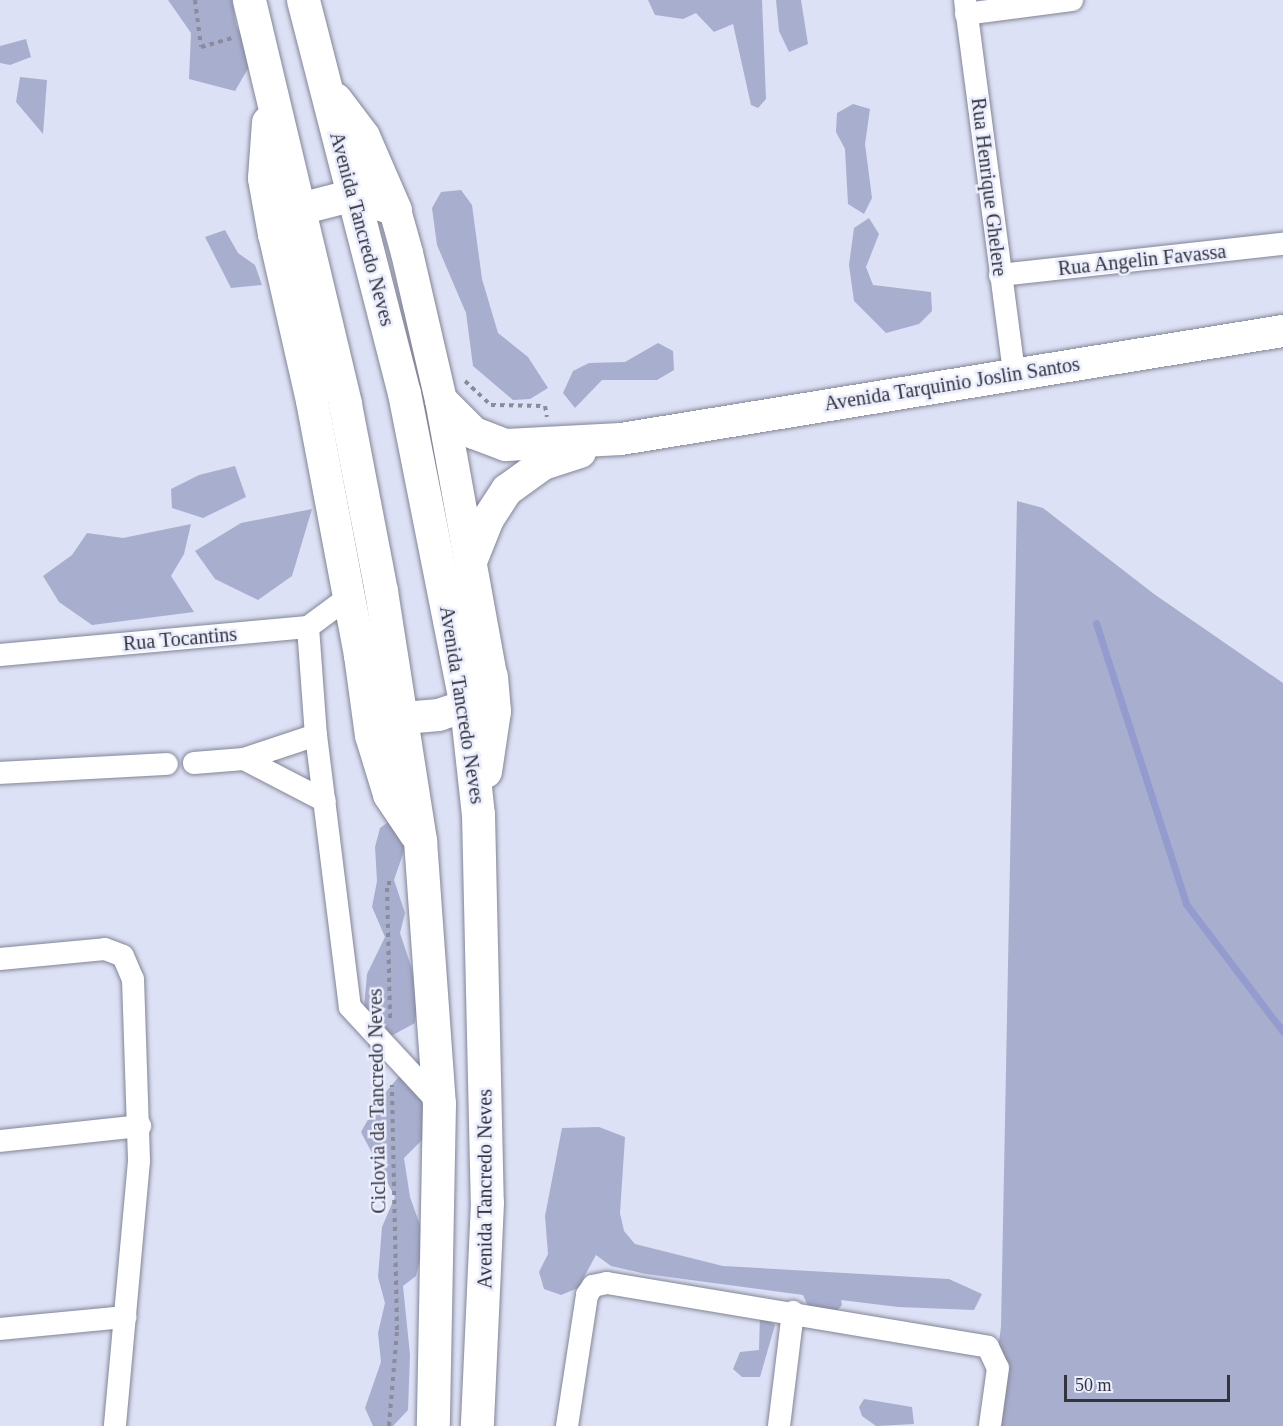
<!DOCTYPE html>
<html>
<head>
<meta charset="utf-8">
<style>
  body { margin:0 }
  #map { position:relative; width:1283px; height:1426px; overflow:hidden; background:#dde1f5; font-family:Georgia,serif }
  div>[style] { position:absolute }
  .green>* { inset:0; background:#a8aecd }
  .stream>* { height:7px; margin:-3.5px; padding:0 3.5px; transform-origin:3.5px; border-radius:3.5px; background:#939bcf }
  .path>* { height:4px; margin-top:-2px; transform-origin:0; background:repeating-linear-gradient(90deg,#8a8c9a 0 4.5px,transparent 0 9px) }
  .roads { filter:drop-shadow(0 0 2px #828597) drop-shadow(0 0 2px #828597) }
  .minor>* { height:22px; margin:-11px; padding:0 11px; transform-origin:11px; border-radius:11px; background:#fff }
  .secondary>* { height:32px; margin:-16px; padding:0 16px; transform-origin:16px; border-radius:16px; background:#fff }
  .primary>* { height:33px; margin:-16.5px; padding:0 16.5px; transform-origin:16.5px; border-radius:16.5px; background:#fff }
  span { translate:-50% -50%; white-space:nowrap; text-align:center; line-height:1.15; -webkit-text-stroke:5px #ebeefe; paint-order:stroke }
  .street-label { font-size:20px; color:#33343c }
  .scale { position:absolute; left:1064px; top:1375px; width:166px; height:27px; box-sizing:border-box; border:3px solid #33343c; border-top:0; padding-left:8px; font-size:18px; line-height:21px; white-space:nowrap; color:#33343c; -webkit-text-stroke:4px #ebeefe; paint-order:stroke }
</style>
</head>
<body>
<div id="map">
  <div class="green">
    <div style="clip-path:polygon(168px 0,232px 0,236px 25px,253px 60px,235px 91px,189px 79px,191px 33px)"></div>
    <div style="clip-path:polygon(648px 0,762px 0,766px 99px,758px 108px,751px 105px,733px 24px,714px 32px,696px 13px,683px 19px,655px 15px)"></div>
    <div style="clip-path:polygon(776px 0,801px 0,808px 44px,789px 52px,779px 31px)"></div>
    <div style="clip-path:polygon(26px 39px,31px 57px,10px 65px,0 63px,0 46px)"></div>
    <div style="clip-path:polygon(20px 77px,47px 80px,43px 134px,16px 102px)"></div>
    <div style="clip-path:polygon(853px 104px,870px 109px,865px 144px,872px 198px,864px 214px,848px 204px,845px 149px,836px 132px,837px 113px)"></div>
    <div style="clip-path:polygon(461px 190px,472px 205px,482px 279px,498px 333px,528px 357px,548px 388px,530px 399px,513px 400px,473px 366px,466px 313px,437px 245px,432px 208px,441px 192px)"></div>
    <div style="clip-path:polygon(869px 218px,879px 234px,866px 267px,873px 285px,931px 292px,932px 311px,919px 324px,886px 333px,854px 301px,849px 265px,854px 228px)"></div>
    <div style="clip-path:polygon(225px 230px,238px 253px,255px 265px,262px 285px,231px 288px,205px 237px)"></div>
    <div style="clip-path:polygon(658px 343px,673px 351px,674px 370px,657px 380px,602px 380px,575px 408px,563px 393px,573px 371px,589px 363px,625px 362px)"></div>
    <div style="clip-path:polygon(235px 466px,246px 497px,203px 518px,172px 508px,171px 489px,199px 475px)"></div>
    <div style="clip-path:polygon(1017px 501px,1043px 508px,1154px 594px,1283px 683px,1283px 1426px,987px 1426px,1001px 1327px)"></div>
    <div style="clip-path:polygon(312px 509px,292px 576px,258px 600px,215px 579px,195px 551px,241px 523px)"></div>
    <div style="clip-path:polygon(191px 524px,184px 554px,171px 576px,194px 612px,92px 625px,59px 602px,43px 576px,72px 555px,87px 533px,123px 538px)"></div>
    <div style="clip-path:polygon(391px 820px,405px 848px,394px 880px,405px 913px,400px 933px,412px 969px,417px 1004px,415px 1023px,369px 1048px,363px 1019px,367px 974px,385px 937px,372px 907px,377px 881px,375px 847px,380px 828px)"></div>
    <div style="clip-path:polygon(402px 1073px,430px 1104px,424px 1138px,404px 1158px,410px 1197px,425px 1239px,416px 1276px,403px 1286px,410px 1355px,408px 1410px,393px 1426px,373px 1426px,365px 1408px,381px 1362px,378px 1333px,385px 1303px,378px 1277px,382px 1227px,395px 1197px,361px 1132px,379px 1100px)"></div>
    <div style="clip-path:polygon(599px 1127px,625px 1137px,620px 1213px,624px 1231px,635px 1244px,723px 1266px,949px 1279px,982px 1294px,974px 1310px,898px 1307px,841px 1300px,842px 1305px,819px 1330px,803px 1295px,646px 1274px,611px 1266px,596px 1255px,578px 1288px,561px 1295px,544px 1289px,539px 1272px,548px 1254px,545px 1216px,562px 1128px)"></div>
    <div style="clip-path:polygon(760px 1313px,775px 1325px,760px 1377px,742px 1377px,733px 1369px,740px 1352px,759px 1350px)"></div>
    <div style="clip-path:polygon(864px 1399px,912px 1407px,914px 1424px,876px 1426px,862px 1416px,859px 1407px)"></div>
  </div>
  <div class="stream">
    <div style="left:1096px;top:623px;width:295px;rotate:72.2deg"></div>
    <div style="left:1186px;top:904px;width:161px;rotate:52.8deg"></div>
  </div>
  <div class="path">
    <div style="left:195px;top:0;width:47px;rotate:82.7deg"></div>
    <div style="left:201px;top:47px;width:32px;rotate:-16deg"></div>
    <div style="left:465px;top:381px;width:35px;rotate:43deg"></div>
    <div style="left:491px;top:405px;width:54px;rotate:1.1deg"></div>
    <div style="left:545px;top:406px;width:11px;rotate:80deg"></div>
    <div style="left:390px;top:1018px;width:135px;rotate:-91.3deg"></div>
    <div style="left:387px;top:883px;width:9px"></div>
    <div style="left:389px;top:1426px;width:96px;rotate:-85.2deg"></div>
    <div style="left:397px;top:1330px;width:245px;rotate:-91.2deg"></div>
  </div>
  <div class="roads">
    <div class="minor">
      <div style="left:965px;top:0;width:376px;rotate:82.5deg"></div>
      <div style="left:966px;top:14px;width:107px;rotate:-7.5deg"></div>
      <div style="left:1000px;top:275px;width:285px;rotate:-6.3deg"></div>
      <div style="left:308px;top:627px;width:108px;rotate:85.8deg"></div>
      <div style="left:316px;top:735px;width:274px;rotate:82.9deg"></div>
      <div style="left:350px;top:1007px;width:131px;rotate:47.2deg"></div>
      <div style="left:0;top:655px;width:309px;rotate:-5.2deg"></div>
      <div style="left:308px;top:627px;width:52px;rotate:-36.4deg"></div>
      <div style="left:244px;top:759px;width:91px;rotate:27.4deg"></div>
      <div style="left:194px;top:763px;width:50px;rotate:-4.6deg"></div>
      <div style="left:244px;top:759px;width:76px;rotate:-18.4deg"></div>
      <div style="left:0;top:773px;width:167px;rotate:-3.1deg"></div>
      <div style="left:0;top:959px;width:105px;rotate:-5.4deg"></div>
      <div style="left:105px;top:949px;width:19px;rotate:21deg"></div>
      <div style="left:123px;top:956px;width:25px;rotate:67deg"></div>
      <div style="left:133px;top:979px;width:182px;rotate:88.1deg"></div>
      <div style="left:139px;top:1161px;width:266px;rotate:95.2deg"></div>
      <div style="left:0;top:1141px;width:141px;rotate:-6.1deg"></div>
      <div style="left:0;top:1329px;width:126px;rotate:-5.5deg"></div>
      <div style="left:567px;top:1426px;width:133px;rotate:-81.3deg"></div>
      <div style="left:587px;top:1295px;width:11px;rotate:-56deg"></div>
      <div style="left:593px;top:1286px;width:14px;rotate:-12deg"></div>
      <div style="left:607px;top:1283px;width:386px;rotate:9.5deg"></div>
      <div style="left:988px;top:1347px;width:23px;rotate:65deg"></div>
      <div style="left:998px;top:1368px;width:59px;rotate:97.9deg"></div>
      <div style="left:779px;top:1426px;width:115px;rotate:-83deg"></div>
    </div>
    <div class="secondary">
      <div style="left:354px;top:195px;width:44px;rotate:20.1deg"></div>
      <div style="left:395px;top:210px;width:45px;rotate:74.4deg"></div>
      <div style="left:407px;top:253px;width:151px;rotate:77deg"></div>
      <div style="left:441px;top:400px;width:280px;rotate:79.7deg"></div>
      <div style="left:491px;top:676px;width:22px;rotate:122deg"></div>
      <div style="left:479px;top:695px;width:17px;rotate:140deg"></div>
      <div style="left:466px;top:706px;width:28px;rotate:162deg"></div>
      <div style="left:439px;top:715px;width:38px;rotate:175deg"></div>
      <div style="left:401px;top:718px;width:46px;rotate:-127.9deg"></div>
      <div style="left:373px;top:682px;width:30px;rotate:-116deg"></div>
      <div style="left:360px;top:655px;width:258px;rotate:-100.7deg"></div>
      <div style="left:312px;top:401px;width:171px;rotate:-102.8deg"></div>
      <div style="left:274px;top:234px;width:36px;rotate:-44deg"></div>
      <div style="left:300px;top:209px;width:56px;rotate:-14.5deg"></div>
      <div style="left:441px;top:400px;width:47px;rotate:45deg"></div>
      <div style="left:474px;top:433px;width:34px;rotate:21deg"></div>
      <div style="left:506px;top:445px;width:115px;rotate:-3deg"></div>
      <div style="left:621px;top:439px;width:671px;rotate:-9.27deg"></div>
      <div style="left:472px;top:559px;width:43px;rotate:-68.2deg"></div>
      <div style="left:488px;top:519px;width:35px;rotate:-57deg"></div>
      <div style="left:507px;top:490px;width:44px;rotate:-35.8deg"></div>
      <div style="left:543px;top:464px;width:39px;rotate:-18deg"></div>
    </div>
    <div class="primary">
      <div style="left:249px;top:0;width:415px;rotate:76.6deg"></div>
      <div style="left:345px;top:404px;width:190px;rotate:79.1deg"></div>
      <div style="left:381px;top:591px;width:252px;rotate:81.1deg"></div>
      <div style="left:420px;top:840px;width:264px;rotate:85.9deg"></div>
      <div style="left:439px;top:1103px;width:323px;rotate:91.1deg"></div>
      <div style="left:303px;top:0;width:406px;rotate:75.6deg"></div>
      <div style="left:404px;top:393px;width:319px;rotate:78.8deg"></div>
      <div style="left:466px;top:706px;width:109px;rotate:83.7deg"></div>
      <div style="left:478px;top:814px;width:388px;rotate:88.7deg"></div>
      <div style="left:487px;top:1202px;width:224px;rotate:92.6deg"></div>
      <div style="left:335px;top:99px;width:46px;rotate:52.9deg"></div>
      <div style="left:363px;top:136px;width:81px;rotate:66.6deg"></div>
      <div style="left:268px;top:122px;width:56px;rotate:94.1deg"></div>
      <div style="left:264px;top:178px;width:57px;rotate:79.9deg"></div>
      <div style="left:360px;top:655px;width:81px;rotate:82.2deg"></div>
      <div style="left:371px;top:735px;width:62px;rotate:73deg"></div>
      <div style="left:389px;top:794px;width:47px;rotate:56.3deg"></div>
      <div style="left:485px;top:771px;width:61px;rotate:-81.5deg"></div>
      <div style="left:494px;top:711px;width:35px;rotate:-95deg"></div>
    </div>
  </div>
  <div class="street-label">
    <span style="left:989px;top:187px;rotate:83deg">Rua Henrique Ghelere</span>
    <span style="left:362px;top:229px;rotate:75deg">Avenida Tancredo Neves</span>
    <span style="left:1142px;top:260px;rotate:-6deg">Rua Angelin Favassa</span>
    <span style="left:952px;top:384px;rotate:-9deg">Avenida Tarquinio Joslin Santos</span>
    <span style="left:180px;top:639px;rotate:-5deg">Rua Tocantins</span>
    <span style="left:462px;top:705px;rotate:81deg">Avenida Tancredo Neves</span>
    <span style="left:377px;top:1101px;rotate:-91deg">Ciclovia da Tancredo Neves</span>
    <span style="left:485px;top:1189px;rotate:-90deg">Avenida Tancredo Neves</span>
  </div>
  <div class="scale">50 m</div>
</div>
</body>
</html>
